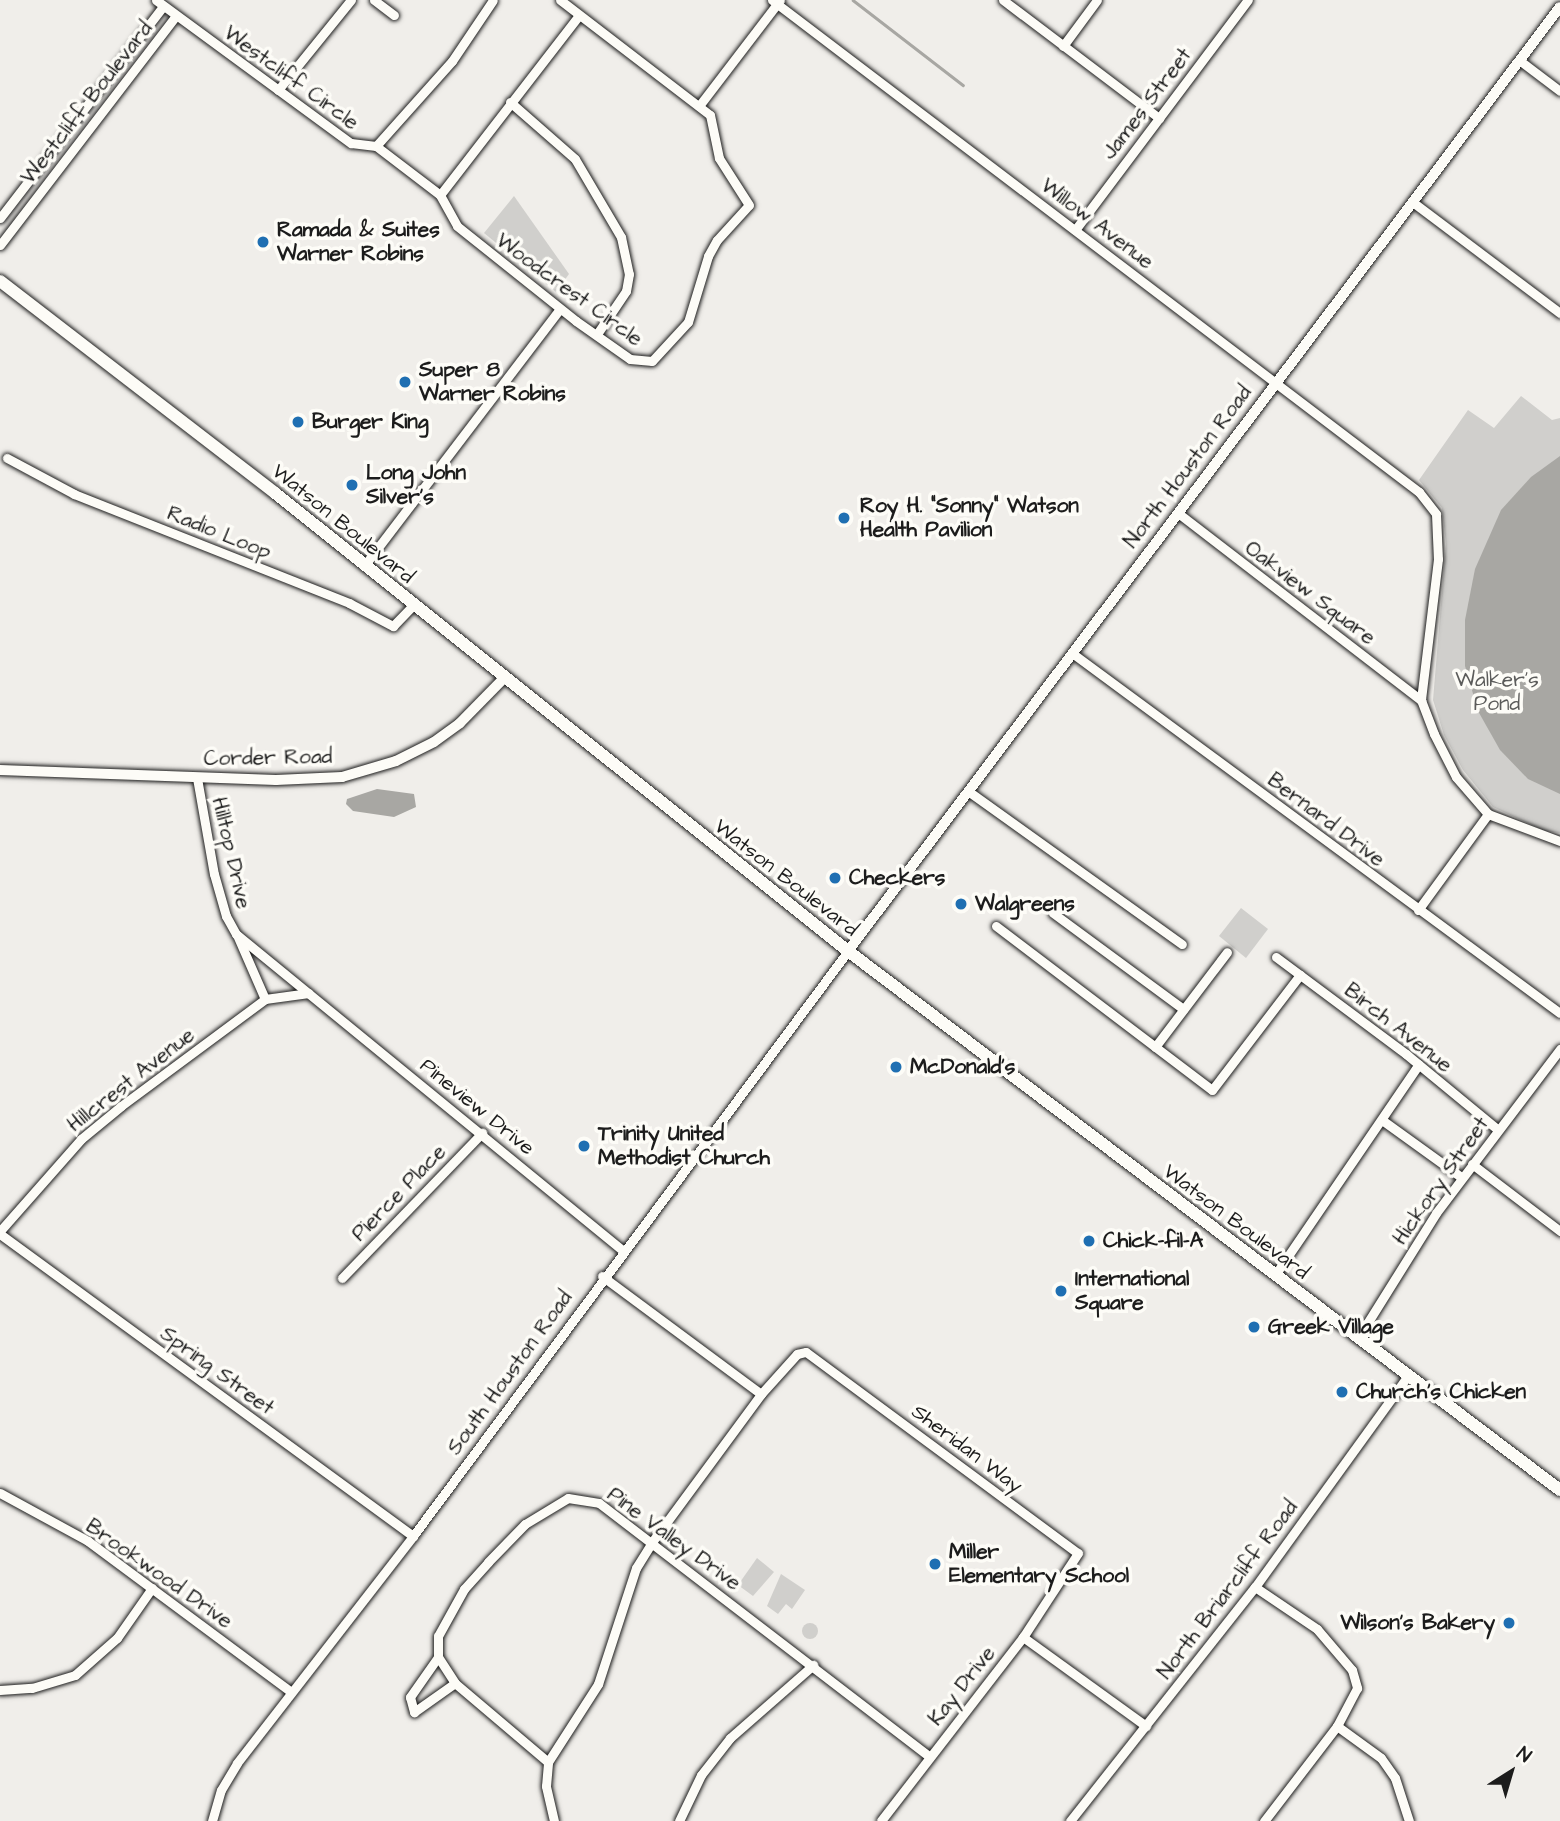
<!DOCTYPE html>
<html>
<head>
<meta charset="utf-8">
<style>
  body { margin:0 }
  #map { position:relative; width:1560px; height:1821px; overflow:hidden; background:#f0eeea; font-family:"Architects Daughter",sans-serif }
  div>[style] { position:absolute }
  .green>* { inset:0; background:#d0cfcc }
  .round { border-radius:50% }
  .water>* { inset:0; background:#a8a7a3 }
  .stream>* { height:2.5px; margin:-1.25px; padding:0 1.25px; transform-origin:1.25px; border-radius:1.25px; background:#a8a7a3 }
  .roads { filter:drop-shadow(0 0 2px #1c1c1c) drop-shadow(0 0 2px #1c1c1c) }
  .minor>* { height:9px; margin:-4.5px; padding:0 4.5px; transform-origin:4.5px; border-radius:4.5px; background:#fdfcf7 }
  .tertiary>* { height:10px; margin:-5px; padding:0 5px; transform-origin:5px; border-radius:5px; background:#fdfcf7 }
  .secondary>* { height:12px; margin:-6px; padding:0 6px; transform-origin:6px; border-radius:6px; background:#fdfcf7 }
  .dots>* { width:19px; height:19px; translate:-50% -50%; box-sizing:border-box; border:4px solid #fdfcf7; border-radius:50% }
  span { translate:-50% -50%; white-space:nowrap; text-align:center; line-height:1.15; -webkit-text-stroke:7px #fdfcf7; paint-order:stroke }
  .street-label { font-size:21px; color:#1c1c1c }
  .poi-label { font-size:21px; color:#1c1c1c; font-weight:700 }
  .left { translate:0 -50%; text-align:left }
  .right { translate:-100% -50%; text-align:right }
  .park-label { font-size:21px; color:#5b5b5a }
  .north { position:absolute; left:1476px; top:1737px; width:70px; height:70px; -webkit-text-stroke:5px #fdfcf7; paint-order:stroke; rotate:37deg; font-size:19px; font-weight:700; line-height:28px; text-align:center; color:#1c1c1c }
  .north::after { content:''; display:block; margin:auto; width:24px; height:32px; background:#1c1c1c; clip-path:polygon(50% 0,100% 100%,50% 72%,0 100%) }
</style>
</head>
<body>
<div id="map">
  <div class="green">
    <div style="clip-path:polygon(514px 196px,569px 274px,556px 292px,484px 233px)"></div>
    <div style="clip-path:polygon(1521px 396px,1552px 420px,1560px 418px,1560px 833px,1545px 831px,1493px 807px,1463px 770px,1444px 735px,1433px 700px,1446px 544px,1442px 508px,1419px 480px,1468px 410px,1494px 428px)"></div>
    <div style="clip-path:polygon(1241px 908px,1268px 929px,1246px 958px,1219px 936px)"></div>
    <div style="clip-path:polygon(757px 1558px,774px 1572px,753px 1596px,738px 1585px)"></div>
    <div style="clip-path:polygon(781px 1574px,805px 1590px,792px 1609px,786px 1604px,778px 1614px,767px 1606px)"></div>
    <div class="round" style="left:802px;top:1623px;width:16px;height:16px"></div>
  </div>
  <div class="water">
    <div style="clip-path:polygon(1560px 456px,1560px 794px,1528px 779px,1500px 750px,1478px 711px,1465px 666px,1465px 620px,1475px 569px,1501px 510px,1531px 477px)"></div>
    <div style="clip-path:polygon(377px 789px,414px 794px,416px 807px,394px 817px,353px 811px,346px 804px,347px 799px)"></div>
  </div>
  <div class="stream">
    <div style="left:853px;top:0;width:139px;rotate:37.7deg"></div>
  </div>
  <div class="roads">
    <div class="minor">
      <div style="left:156px;top:0;width:242px;rotate:36.3deg"></div>
      <div style="left:351px;top:143px;width:25px;rotate:7deg"></div>
      <div style="left:376px;top:146px;width:81px;rotate:37.4deg"></div>
      <div style="left:440px;top:195px;width:35px;rotate:61deg"></div>
      <div style="left:457px;top:226px;width:152px;rotate:38.6deg"></div>
      <div style="left:576px;top:321px;width:66px;rotate:35.1deg"></div>
      <div style="left:630px;top:359px;width:22px;rotate:5deg"></div>
      <div style="left:652px;top:361px;width:53px;rotate:-47.3deg"></div>
      <div style="left:688px;top:322px;width:69px;rotate:-73.1deg"></div>
      <div style="left:708px;top:256px;width:18px;rotate:-61deg"></div>
      <div style="left:717px;top:240px;width:47px;rotate:-47.6deg"></div>
      <div style="left:749px;top:205px;width:56px;rotate:-122.6deg"></div>
      <div style="left:719px;top:158px;width:44px;rotate:-101.8deg"></div>
      <div style="left:710px;top:115px;width:189px;rotate:-142.5deg"></div>
      <div style="left:374px;top:0;width:25px;rotate:37deg"></div>
      <div style="left:772px;top:0;width:813px;rotate:37.25deg"></div>
      <div style="left:1419px;top:492px;width:28px;rotate:52deg"></div>
      <div style="left:1436px;top:514px;width:45px;rotate:87.5deg"></div>
      <div style="left:1438px;top:559px;width:142px;rotate:96.9deg"></div>
      <div style="left:1421px;top:700px;width:36px;rotate:69deg"></div>
      <div style="left:1434px;top:734px;width:48px;rotate:62.9deg"></div>
      <div style="left:1456px;top:777px;width:49px;rotate:49.1deg"></div>
      <div style="left:1488px;top:814px;width:77px;rotate:20.6deg"></div>
      <div style="left:1003px;top:0;width:196px;rotate:37.1deg"></div>
      <div style="left:1063px;top:46px;width:57px;rotate:-53.5deg"></div>
      <div style="left:1519px;top:60px;width:51px;rotate:37.1deg"></div>
      <div style="left:278px;top:90px;width:116px;rotate:-51deg"></div>
      <div style="left:510px;top:102px;width:86px;rotate:41.2deg"></div>
      <div style="left:575px;top:159px;width:91px;rotate:59.5deg"></div>
      <div style="left:621px;top:237px;width:38px;rotate:78deg"></div>
      <div style="left:629px;top:274px;width:17px;rotate:100deg"></div>
      <div style="left:626px;top:291px;width:52px;rotate:124deg"></div>
      <div style="left:699px;top:106px;width:133px;rotate:-52.6deg"></div>
      <div style="left:376px;top:146px;width:114px;rotate:-48.2deg"></div>
      <div style="left:452px;top:61px;width:73px;rotate:-56.1deg"></div>
      <div style="left:440px;top:195px;width:227px;rotate:-52.3deg"></div>
      <div style="left:1414px;top:203px;width:183px;rotate:37deg"></div>
      <div style="left:0;top:218px;width:267px;rotate:-52.4deg"></div>
      <div style="left:1075px;top:230px;width:288px;rotate:-53.1deg"></div>
      <div style="left:0;top:245px;width:289px;rotate:-52.5deg"></div>
      <div style="left:7px;top:458px;width:76px;rotate:28.2deg"></div>
      <div style="left:74px;top:494px;width:296px;rotate:21.6deg"></div>
      <div style="left:349px;top:603px;width:50px;rotate:27.6deg"></div>
      <div style="left:393px;top:626px;width:28px;rotate:-46deg"></div>
      <div style="left:1178px;top:513px;width:307px;rotate:37.6deg"></div>
      <div style="left:364px;top:566px;width:323px;rotate:-52.7deg"></div>
      <div style="left:1072px;top:653px;width:606px;rotate:36.42deg"></div>
      <div style="left:197px;top:778px;width:97px;rotate:80deg"></div>
      <div style="left:214px;top:874px;width:44px;rotate:74.1deg"></div>
      <div style="left:226px;top:916px;width:21px;rotate:61deg"></div>
      <div style="left:236px;top:934px;width:499px;rotate:39.3deg"></div>
      <div style="left:968px;top:791px;width:263px;rotate:35.6deg"></div>
      <div style="left:1418px;top:910px;width:119px;rotate:-53.9deg"></div>
      <div style="left:1053px;top:913px;width:162px;rotate:36.4deg"></div>
      <div style="left:996px;top:926px;width:271px;rotate:37.2deg"></div>
      <div style="left:1212px;top:1090px;width:145px;rotate:-52.6deg"></div>
      <div style="left:237px;top:935px;width:70px;rotate:66.4deg"></div>
      <div style="left:1276px;top:957px;width:162px;rotate:36.7deg"></div>
      <div style="left:1406px;top:1054px;width:118px;rotate:39.5deg"></div>
      <div style="left:1155px;top:1047px;width:119px;rotate:-52.8deg"></div>
      <div style="left:1382px;top:1120px;width:97px;rotate:35.8deg"></div>
      <div style="left:1472px;top:1164px;width:111px;rotate:37.3deg"></div>
      <div style="left:0;top:1231px;width:123px;rotate:-48.6deg"></div>
      <div style="left:81px;top:1139px;width:52px;rotate:-39.5deg"></div>
      <div style="left:121px;top:1106px;width:179px;rotate:-36.6deg"></div>
      <div style="left:265px;top:999px;width:44px;rotate:-7.8deg"></div>
      <div style="left:0;top:1234px;width:512px;rotate:36.18deg"></div>
      <div style="left:1275px;top:1275px;width:255px;rotate:-55.7deg"></div>
      <div style="left:602px;top:1276px;width:198px;rotate:36.6deg"></div>
      <div style="left:342px;top:1278px;width:202px;rotate:-46deg"></div>
      <div style="left:1358px;top:1338px;width:147px;rotate:-58deg"></div>
      <div style="left:1436px;top:1213px;width:206px;rotate:-52.9deg"></div>
      <div style="left:0;top:1493px;width:100px;rotate:28.6deg"></div>
      <div style="left:88px;top:1541px;width:253px;rotate:36.6deg"></div>
      <div style="left:1255px;top:1587px;width:75px;rotate:34.1deg"></div>
      <div style="left:1317px;top:1629px;width:54px;rotate:49.5deg"></div>
      <div style="left:1352px;top:1670px;width:19px;rotate:74deg"></div>
      <div style="left:1357px;top:1688px;width:43px;rotate:117.8deg"></div>
      <div style="left:1337px;top:1726px;width:120px;rotate:127.5deg"></div>
      <div style="left:1023px;top:1637px;width:152px;rotate:35.9deg"></div>
      <div style="left:438px;top:1657px;width:49px;rotate:125deg"></div>
      <div style="left:410px;top:1697px;width:16px;rotate:75deg"></div>
      <div style="left:414px;top:1712px;width:50px;rotate:-35.3deg"></div>
      <div style="left:0;top:1690px;width:32px;rotate:-4deg"></div>
      <div style="left:32px;top:1688px;width:45px;rotate:-16.8deg"></div>
      <div style="left:75px;top:1675px;width:56px;rotate:-41.4deg"></div>
      <div style="left:117px;top:1638px;width:61px;rotate:-55deg"></div>
      <div style="left:1337px;top:1726px;width:54px;rotate:36deg"></div>
      <div style="left:1381px;top:1758px;width:24px;rotate:55deg"></div>
      <div style="left:1395px;top:1778px;width:45px;rotate:72deg"></div>
      <div style="left:548px;top:1762px;width:93px;rotate:-57.3deg"></div>
      <div style="left:598px;top:1684px;width:122px;rotate:-71.9deg"></div>
      <div style="left:636px;top:1568px;width:31px;rotate:-58deg"></div>
      <div style="left:652px;top:1542px;width:184px;rotate:-53.6deg"></div>
      <div style="left:761px;top:1394px;width:54px;rotate:-48deg"></div>
      <div style="left:797px;top:1354px;width:9px;rotate:-13deg"></div>
      <div style="left:806px;top:1352px;width:338px;rotate:36.5deg"></div>
      <div style="left:1078px;top:1553px;width:100px;rotate:123.2deg"></div>
      <div style="left:1023px;top:1637px;width:232px;rotate:127.7deg"></div>
      <div style="left:212px;top:1821px;width:32px;rotate:-74deg"></div>
      <div style="left:221px;top:1790px;width:31px;rotate:-59deg"></div>
      <div style="left:237px;top:1763px;width:287px;rotate:-52.2deg"></div>
      <div style="left:413px;top:1536px;width:729px;rotate:-53.37deg"></div>
      <div style="left:554px;top:1821px;width:36px;rotate:-103deg"></div>
      <div style="left:546px;top:1786px;width:24px;rotate:-85deg"></div>
      <div style="left:548px;top:1762px;width:122px;rotate:-139.7deg"></div>
      <div style="left:455px;top:1683px;width:31px;rotate:-123deg"></div>
      <div style="left:438px;top:1657px;width:21px;rotate:-90deg"></div>
      <div style="left:438px;top:1636px;width:54px;rotate:-61deg"></div>
      <div style="left:464px;top:1589px;width:36px;rotate:-48deg"></div>
      <div style="left:488px;top:1562px;width:53px;rotate:-45.8deg"></div>
      <div style="left:525px;top:1524px;width:50px;rotate:-31.2deg"></div>
      <div style="left:568px;top:1498px;width:31px;rotate:9deg"></div>
      <div style="left:599px;top:1503px;width:417px;rotate:37.5deg"></div>
      <div style="left:679px;top:1821px;width:51px;rotate:-64.4deg"></div>
      <div style="left:701px;top:1775px;width:47px;rotate:-51.9deg"></div>
      <div style="left:730px;top:1738px;width:111px;rotate:-41.3deg"></div>
      <div style="left:1070px;top:1821px;width:298px;rotate:-51.7deg"></div>
      <div style="left:1255px;top:1587px;width:261px;rotate:-54.1deg"></div>
    </div>
    <div class="tertiary">
      <div style="left:0;top:770px;width:276px;rotate:2.1deg"></div>
      <div style="left:276px;top:780px;width:66px;rotate:-2.6deg"></div>
      <div style="left:342px;top:777px;width:56px;rotate:-16.5deg"></div>
      <div style="left:396px;top:761px;width:42px;rotate:-26.6deg"></div>
      <div style="left:434px;top:742px;width:32px;rotate:-36deg"></div>
      <div style="left:460px;top:723px;width:63px;rotate:-45.6deg"></div>
      <div style="left:848px;top:951px;width:1182px;rotate:-52.98deg"></div>
    </div>
    <div class="secondary">
      <div style="left:0;top:281px;width:347px;rotate:37.6deg"></div>
      <div style="left:275px;top:493px;width:734px;rotate:38.64deg"></div>
      <div style="left:848px;top:951px;width:893px;rotate:37.13deg"></div>
    </div>
  </div>
  <div class="dots">
    <div style="left:263px;top:242px;background:#1f6fb2"></div>
    <div style="left:405px;top:382px;background:#1f6fb2"></div>
    <div style="left:298px;top:422px;background:#1f6fb2"></div>
    <div style="left:352px;top:485px;background:#1f6fb2"></div>
    <div style="left:844px;top:518px;background:#1f6fb2"></div>
    <div style="left:835px;top:878px;background:#1f6fb2"></div>
    <div style="left:961px;top:904px;background:#1f6fb2"></div>
    <div style="left:896px;top:1067px;background:#1f6fb2"></div>
    <div style="left:584px;top:1146px;background:#1f6fb2"></div>
    <div style="left:1089px;top:1241px;background:#1f6fb2"></div>
    <div style="left:1061px;top:1291px;background:#1f6fb2"></div>
    <div style="left:1254px;top:1327px;background:#1f6fb2"></div>
    <div style="left:1342px;top:1392px;background:#1f6fb2"></div>
    <div style="left:935px;top:1564px;background:#1f6fb2"></div>
    <div style="left:1509px;top:1623px;background:#1f6fb2"></div>
  </div>
  <div class="street-label">
    <span style="left:291px;top:78px;rotate:36deg">Westcliff Circle</span>
    <span style="left:87px;top:103px;rotate:-52deg">Westcliff Boulevard</span>
    <span style="left:1147px;top:104px;rotate:-53deg">James Street</span>
    <span style="left:1097px;top:224px;rotate:37deg">Willow Avenue</span>
    <span style="left:569px;top:290px;rotate:36deg">Woodcrest Circle</span>
    <span style="left:1188px;top:467px;rotate:-53deg">North Houston Road</span>
    <span style="left:343px;top:524px;rotate:39deg">Watson Boulevard</span>
    <span style="left:219px;top:533px;rotate:22deg">Radio Loop</span>
    <span style="left:1310px;top:593px;rotate:37deg">Oakview Square</span>
    <span style="left:268px;top:758px;rotate:-1deg">Corder Road</span>
    <span style="left:1326px;top:820px;rotate:37deg">Bernard Drive</span>
    <span style="left:231px;top:853px;rotate:77deg">Hilltop Drive</span>
    <span style="left:786px;top:878px;rotate:38deg">Watson Boulevard</span>
    <span style="left:1398px;top:1028px;rotate:38deg">Birch Avenue</span>
    <span style="left:131px;top:1080px;rotate:-38deg">Hillcrest Avenue</span>
    <span style="left:477px;top:1107px;rotate:39deg">Pineview Drive</span>
    <span style="left:1441px;top:1181px;rotate:-55deg">Hickory Street</span>
    <span style="left:399px;top:1193px;rotate:-46deg">Pierce Place</span>
    <span style="left:1236px;top:1222px;rotate:37deg">Watson Boulevard</span>
    <span style="left:217px;top:1371px;rotate:36deg">Spring Street</span>
    <span style="left:510px;top:1373px;rotate:-54deg">South Houston Road</span>
    <span style="left:967px;top:1449px;rotate:37deg">Sheridan Way</span>
    <span style="left:674px;top:1539px;rotate:36deg">Pine Valley Drive</span>
    <span style="left:159px;top:1574px;rotate:35deg">Brookwood Drive</span>
    <span style="left:1228px;top:1590px;rotate:-53deg">North Briarcliff Road</span>
    <span style="left:962px;top:1686px;rotate:-52deg">Kay Drive</span>
  </div>
  <div class="poi-label">
    <span class="left" style="left:277px;top:242px">Ramada &amp; Suites<br>Warner Robins</span>
    <span class="left" style="left:419px;top:382px">Super 8<br>Warner Robins</span>
    <span class="left" style="left:312px;top:422px">Burger King</span>
    <span class="left" style="left:366px;top:485px">Long John<br>Silver's</span>
    <span class="left" style="left:860px;top:518px">Roy H. "Sonny" Watson<br>Health Pavilion</span>
    <span class="left" style="left:849px;top:878px">Checkers</span>
    <span class="left" style="left:975px;top:904px">Walgreens</span>
    <span class="left" style="left:910px;top:1067px">McDonald's</span>
    <span class="left" style="left:598px;top:1146px">Trinity United<br>Methodist Church</span>
    <span class="left" style="left:1103px;top:1241px">Chick-fil-A</span>
    <span class="left" style="left:1075px;top:1291px">International<br>Square</span>
    <span class="left" style="left:1268px;top:1327px">Greek Village</span>
    <span class="left" style="left:1356px;top:1392px">Church's Chicken</span>
    <span class="left" style="left:949px;top:1564px">Miller<br>Elementary School</span>
    <span class="right" style="left:1495px;top:1623px">Wilson's Bakery</span>
  </div>
  <div class="park-label">
    <span style="left:1497px;top:692px">Walker's<br>Pond</span>
  </div>
  <div class="north">N</div>
</div>
</body>
</html>
